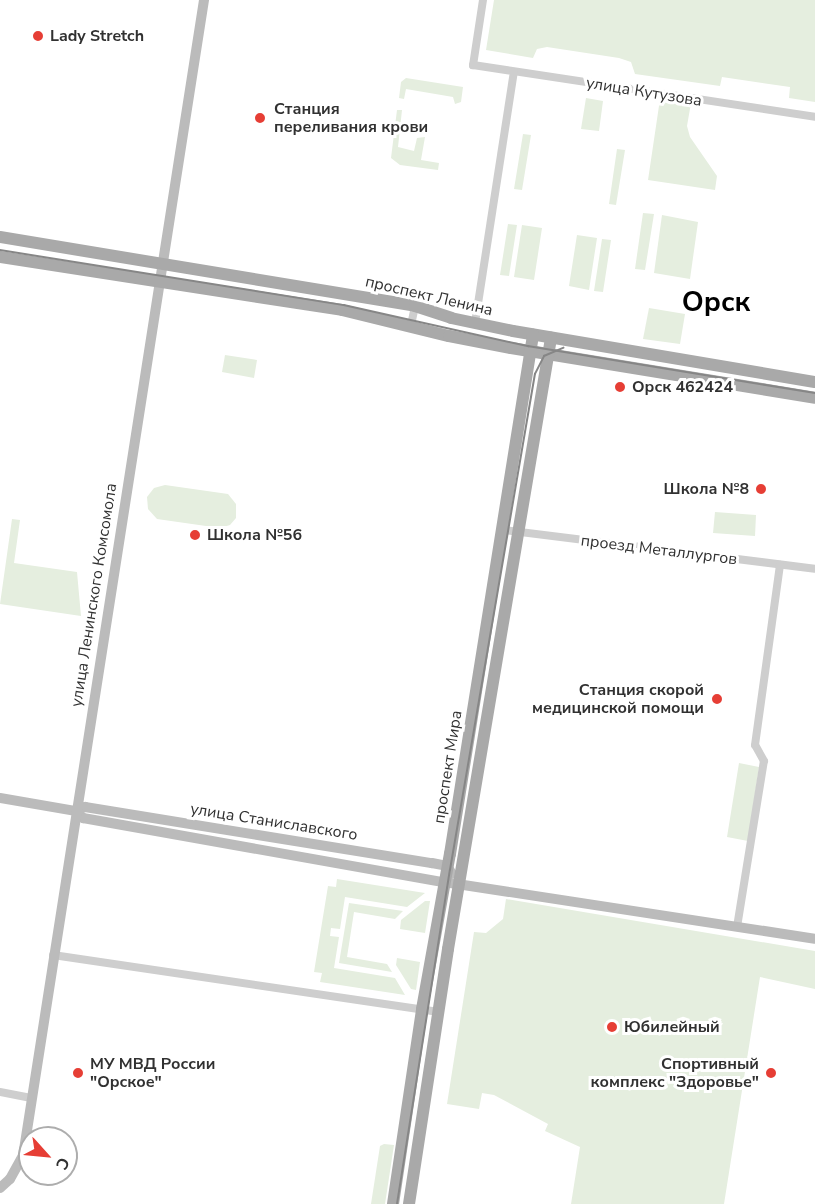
<!DOCTYPE html>
<html>
<head>
<meta charset="utf-8">
<style>
  body { margin:0 }
  #map { position:relative; width:815px; height:1204px; overflow:hidden; background:#fff; font-family:"Nunito Sans",sans-serif }
  div>[style] { position:absolute }
  .green>* { inset:0; background:#e5eedf }
  .street>* { height:8px; margin:-4px; padding:0 4px; transform-origin:4px; border-radius:4px; background:#cecece }
  .secondary>* { height:10px; margin:-5px; padding:0 5px; transform-origin:5px; border-radius:5px; background:#bbb }
  .primary>* { height:12px; margin:-6px; padding:0 6px; transform-origin:6px; border-radius:6px; background:#a9a9a9 }
  .tram>* { height:1.5px; margin:-0.75px; padding:0 0.75px; transform-origin:0.75px; border-radius:0.75px; background:#868686 }
  .dots>* { width:16px; height:16px; translate:-50% -50%; box-sizing:border-box; border:3px solid #fff; border-radius:50% }
  span { translate:-50% -50%; white-space:nowrap; text-align:center; line-height:1.15; -webkit-text-stroke:6px #fff; paint-order:stroke }
  .poi-label { font-size:16px; color:#313131; font-weight:700 }
  .left { translate:0 -50%; text-align:left }
  .right { translate:-100% -50%; text-align:right }
  .street-label { font-size:16px; color:#313131 }
  .town-label { font-size:28px; color:#000; font-weight:700 }
  .north { position:absolute; left:18px; top:1126px; width:60px; height:60px; box-sizing:border-box; background:#fff; border:2px solid #adadad; border-radius:50%; rotate:117deg; font-size:16px; font-weight:700; line-height:24px; text-align:center; color:#313131 }
  .north::after { content:''; display:block; margin:auto; width:21px; height:27px; background:#e63e35; clip-path:polygon(50% 0,100% 100%,50% 72%,0 100%) }
</style>
</head>
<body>
<div id="map">
  <div class="green">
    <div style="clip-path:polygon(494px 0,815px 0,815px 102px,789px 98px,790px 87px,722px 77px,720px 86px,635px 74px,631px 62px,619px 58px,547px 47px,537px 49px,533px 58px,486px 50px)"></div>
    <div style="clip-path:polygon(406px 78px,463px 87px,461px 102px,455px 104px,453px 97px,406px 89px,404px 99px,399px 98px,401px 82px)"></div>
    <div style="clip-path:polygon(586px 98px,603px 101px,599px 131px,581px 129px)"></div>
    <div style="clip-path:polygon(660px 99px,691px 103px,687px 126px,690px 137px,717px 176px,715px 190px,648px 180px)"></div>
    <div style="clip-path:polygon(397px 110px,402px 110px,398px 147px,414px 151px,417px 138px,425px 137px,421px 160px,439px 163px,438px 170px,400px 165px,391px 158px)"></div>
    <div style="clip-path:polygon(523px 134px,531px 135px,522px 190px,514px 189px)"></div>
    <div style="clip-path:polygon(617px 149px,625px 150px,616px 205px,609px 204px)"></div>
    <div style="clip-path:polygon(643px 213px,654px 214px,645px 270px,635px 269px)"></div>
    <div style="clip-path:polygon(662px 215px,698px 222px,690px 279px,654px 273px)"></div>
    <div style="clip-path:polygon(508px 224px,517px 225px,509px 276px,500px 275px)"></div>
    <div style="clip-path:polygon(522px 225px,542px 228px,534px 280px,514px 277px)"></div>
    <div style="clip-path:polygon(577px 235px,597px 238px,589px 290px,569px 286px)"></div>
    <div style="clip-path:polygon(602px 239px,611px 240px,603px 292px,594px 291px)"></div>
    <div style="clip-path:polygon(649px 308px,685px 314px,680px 344px,643px 339px)"></div>
    <div style="clip-path:polygon(225px 355px,257px 360px,254px 378px,222px 372px)"></div>
    <div style="clip-path:polygon(165px 485px,228px 494px,236px 504px,236px 518px,230px 525px,220px 528px,157px 519px,148px 509px,147px 497px,154px 488px)"></div>
    <div style="clip-path:polygon(715px 512px,756px 515px,755px 536px,713px 533px)"></div>
    <div style="clip-path:polygon(12px 519px,20px 520px,14px 563px,77px 572px,81px 616px,0 604px)"></div>
    <div style="clip-path:polygon(739px 763px,759px 767px,748px 841px,727px 837px)"></div>
    <div style="clip-path:polygon(337px 879px,425px 893px,407px 907px,345px 897px,340px 929px,331px 928px,330px 936px,339px 937px,334px 968px,395px 978px,405px 995px,320px 982px,322px 973px,314px 972px,328px 886px,336px 887px)"></div>
    <div style="clip-path:polygon(506px 899px,815px 951px,815px 989px,760px 977px,724px 1204px,571px 1204px,580px 1147px,545px 1131px,548px 1124px,494px 1095px,482px 1093px,479px 1109px,447px 1104px,474px 932px,486px 933px,503px 919px)"></div>
    <div style="clip-path:polygon(425px 901px,430px 901px,425px 933px,400px 929px,401px 920px)"></div>
    <div style="clip-path:polygon(349px 903px,403px 911px,395px 919px,354px 912px,347px 957px,387px 964px,392px 972px,339px 963px)"></div>
    <div style="clip-path:polygon(397px 958px,420px 962px,416px 990px,411px 989px,396px 965px)"></div>
    <div style="clip-path:polygon(384px 1144px,394px 1145px,385px 1204px,371px 1204px,380px 1146px)"></div>
  </div>
  <div class="street">
    <div style="left:483px;top:0;width:66px;rotate:98.7deg"></div>
    <div style="left:473px;top:65px;width:346px;rotate:8.6deg"></div>
    <div style="left:475px;top:323px;width:254px;rotate:-81.2deg"></div>
    <div style="left:411px;top:325px;width:19px;rotate:-78deg"></div>
    <div style="left:504px;top:530px;width:313px;rotate:7.1deg"></div>
    <div style="left:737px;top:927px;width:168px;rotate:-80.8deg"></div>
    <div style="left:764px;top:761px;width:18px;rotate:-119deg"></div>
    <div style="left:755px;top:745px;width:182px;rotate:-82.1deg"></div>
    <div style="left:53px;top:955px;width:390px;rotate:8.4deg"></div>
    <div style="left:0;top:1092px;width:33px;rotate:11deg"></div>
  </div>
  <div class="secondary">
    <div style="left:0;top:798px;width:76px;rotate:9.8deg"></div>
    <div style="left:75px;top:811px;width:11px;rotate:41deg"></div>
    <div style="left:83px;top:818px;width:367px;rotate:10.1deg"></div>
    <div style="left:444px;top:882px;width:375px;rotate:8.7deg"></div>
    <div style="left:75px;top:811px;width:11px;rotate:-22deg"></div>
    <div style="left:85px;top:807px;width:351px;rotate:9.2deg"></div>
    <div style="left:432px;top:863px;width:15px;rotate:11deg"></div>
    <div style="left:447px;top:866px;width:9px;rotate:58deg"></div>
    <div style="left:0;top:1188px;width:13px;rotate:-42deg"></div>
    <div style="left:10px;top:1179px;width:26px;rotate:-61deg"></div>
    <div style="left:23px;top:1156px;width:1170px;rotate:-81.1deg"></div>
  </div>
  <div class="primary">
    <div style="left:0;top:237px;width:421px;rotate:9.4deg"></div>
    <div style="left:415px;top:306px;width:38px;rotate:18deg"></div>
    <div style="left:451px;top:318px;width:63px;rotate:11.8deg"></div>
    <div style="left:513px;top:331px;width:306px;rotate:9.6deg"></div>
    <div style="left:0;top:257px;width:346px;rotate:8.8deg"></div>
    <div style="left:342px;top:310px;width:110px;rotate:13.7deg"></div>
    <div style="left:449px;top:336px;width:63px;rotate:11deg"></div>
    <div style="left:511px;top:348px;width:308px;rotate:9.3deg"></div>
    <div style="left:393px;top:1204px;width:197px;rotate:-81.5deg"></div>
    <div style="left:422px;top:1009px;width:158px;rotate:-79.8deg"></div>
    <div style="left:450px;top:854px;width:526px;rotate:-80.91deg"></div>
    <div style="left:409px;top:1204px;width:258px;rotate:-81.3deg"></div>
    <div style="left:448px;top:949px;width:620px;rotate:-80.43deg"></div>
  </div>
  <div class="tram">
    <div style="left:0;top:250px;width:348px;rotate:9.1deg"></div>
    <div style="left:344px;top:305px;width:189px;rotate:12.6deg"></div>
    <div style="left:528px;top:346px;width:291px;rotate:9.3deg"></div>
    <div style="left:397px;top:1204px;width:338px;rotate:-81deg"></div>
    <div style="left:450px;top:870px;width:503px;rotate:-80.28deg"></div>
    <div style="left:535px;top:374px;width:20px;rotate:-63deg"></div>
    <div style="left:544px;top:356px;width:21px;rotate:-23deg"></div>
  </div>
  <div class="dots">
    <div style="left:38px;top:36px;background:#e63e35"></div>
    <div style="left:260px;top:118px;background:#e63e35"></div>
    <div style="left:620px;top:387px;background:#e63e35"></div>
    <div style="left:761px;top:489px;background:#e63e35"></div>
    <div style="left:195px;top:535px;background:#e63e35"></div>
    <div style="left:717px;top:699px;background:#e63e35"></div>
    <div style="left:612px;top:1027px;background:#e63e35"></div>
    <div style="left:78px;top:1073px;background:#e63e35"></div>
    <div style="left:771px;top:1073px;background:#e63e35"></div>
  </div>
  <div class="poi-label">
    <span class="left" style="left:50px;top:36px">Lady Stretch</span>
    <span class="left" style="left:274px;top:118px">Станция<br>переливания крови</span>
    <span class="left" style="left:632px;top:387px">Орск 462424</span>
    <span class="right" style="left:749px;top:489px">Школа №8</span>
    <span class="left" style="left:207px;top:535px">Школа №56</span>
    <span class="right" style="left:704px;top:699px">Станция скорой<br>медицинской помощи</span>
    <span class="left" style="left:624px;top:1027px">Юбилейный</span>
    <span class="left" style="left:90px;top:1073px">МУ МВД России<br>"Орское"</span>
    <span class="right" style="left:759px;top:1073px">Спортивный<br>комплекс "Здоровье"</span>
  </div>
  <div class="street-label">
    <span style="left:644px;top:92px;rotate:9deg">улица Кутузова</span>
    <span style="left:429px;top:296px;rotate:13deg">проспект Ленина</span>
    <span style="left:659px;top:550px;rotate:7deg">проезд Металлургов</span>
    <span style="left:94px;top:595px;rotate:-81deg">улица Ленинского Комсомола</span>
    <span style="left:448px;top:767px;rotate:-81deg">проспект Мира</span>
    <span style="left:274px;top:822px;rotate:9deg">улица Станиславского</span>
  </div>
  <div class="town-label">
    <span style="left:716px;top:302px">Орск</span>
  </div>
  <div class="north">С</div>
</div>
</body>
</html>
